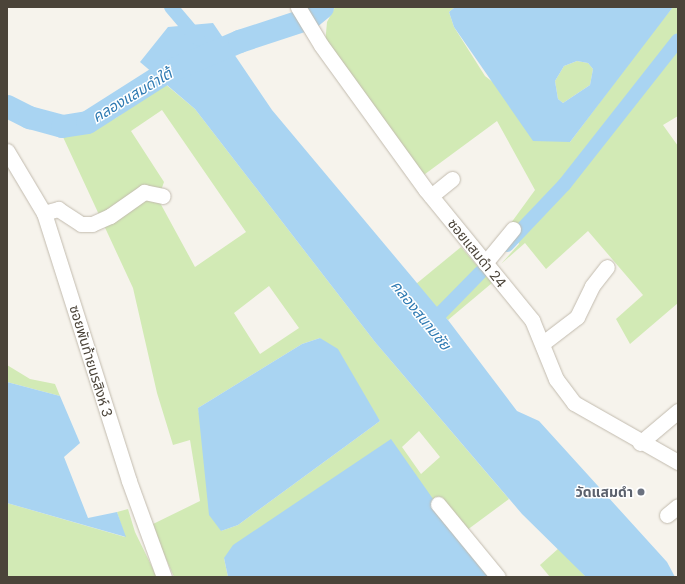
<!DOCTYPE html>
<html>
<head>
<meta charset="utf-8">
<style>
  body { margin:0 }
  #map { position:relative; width:685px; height:584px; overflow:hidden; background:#f6f3ec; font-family:Poppins,"Noto Sans Thai",sans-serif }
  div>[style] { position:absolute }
  .green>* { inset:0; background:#d2eab5 }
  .water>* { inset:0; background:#a9d4f2 }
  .canal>* { height:14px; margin:-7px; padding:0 7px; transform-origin:7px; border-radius:7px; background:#a9d4f2 }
  .river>* { height:23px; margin:-11.5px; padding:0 11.5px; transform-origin:11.5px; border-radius:11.5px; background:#a9d4f2 }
  .roads { filter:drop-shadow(0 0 1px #c2bbae) drop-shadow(0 0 1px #c2bbae) }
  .minor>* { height:15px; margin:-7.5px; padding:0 7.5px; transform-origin:7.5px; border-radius:7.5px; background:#fff }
  .dots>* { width:11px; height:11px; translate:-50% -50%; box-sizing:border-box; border:2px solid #fff; border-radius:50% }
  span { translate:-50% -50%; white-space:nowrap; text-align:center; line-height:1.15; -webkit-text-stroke:3px #fff; paint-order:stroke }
  .street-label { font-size:14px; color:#4b4439 }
  .worship-label { font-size:14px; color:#5b616d; font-weight:700 }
  .right { translate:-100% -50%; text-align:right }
  .water-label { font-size:15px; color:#2e7ab2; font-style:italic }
  .frame { position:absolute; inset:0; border:8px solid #4b4439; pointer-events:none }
</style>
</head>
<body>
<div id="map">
  <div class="green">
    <div style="clip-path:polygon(335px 7px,455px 7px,449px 12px,454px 27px,485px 76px,570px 142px,655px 29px,673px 7px,678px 7px,678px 116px,663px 125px,678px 146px,678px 303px,630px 344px,616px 319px,643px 295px,588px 231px,546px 269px,525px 243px,501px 264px,519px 244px,511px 223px,535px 190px,497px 121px,421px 177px,325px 44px,327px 22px)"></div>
    <div style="clip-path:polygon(577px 61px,588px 63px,593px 69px,590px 85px,563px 103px,558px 99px,555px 81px,564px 66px)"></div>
    <div style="clip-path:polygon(evenodd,164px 83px,195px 109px,375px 342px,509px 499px,459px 536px,224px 558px,228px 577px,174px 577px,151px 525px,200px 501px,190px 440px,173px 445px,157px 393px,133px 288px,63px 137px,116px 118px,164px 83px,162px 110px,246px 232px,195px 267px,158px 199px,164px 182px,131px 131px,162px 110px,164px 83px,269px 286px,299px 328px,260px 354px,234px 313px,269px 286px,164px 83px,320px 338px,380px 421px,238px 525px,221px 531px,198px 408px,302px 344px,320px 338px,164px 83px,419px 431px,440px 457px,421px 474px,402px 447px,419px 431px)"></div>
    <div style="clip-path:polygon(461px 247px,492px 283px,448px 320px,416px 284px)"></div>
    <div style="clip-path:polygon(7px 365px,30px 379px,55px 384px,60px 396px,7px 382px)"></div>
    <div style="clip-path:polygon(7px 503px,125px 537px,117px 512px,128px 509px,135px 532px,157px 577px,7px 577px)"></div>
    <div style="clip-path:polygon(559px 548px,586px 577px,550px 577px,540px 565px)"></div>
  </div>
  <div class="water">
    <div style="clip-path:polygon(evenodd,455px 7px,673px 7px,570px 142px,533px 141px,454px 27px,449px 12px,455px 7px,577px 61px,588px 63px,593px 69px,590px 85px,563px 103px,558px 99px,555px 81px,564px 66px,577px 61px)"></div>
    <div style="clip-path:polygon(213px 23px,272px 110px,448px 320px,517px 411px,539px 421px,667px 562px,675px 577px,586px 577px,522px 514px,375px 342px,195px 109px,140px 62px,168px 27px)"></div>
    <div style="clip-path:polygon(320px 338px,338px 349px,380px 421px,238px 525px,221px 531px,209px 515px,198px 408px,302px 344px)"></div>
    <div style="clip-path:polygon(7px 382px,60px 396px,80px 443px,64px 457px,88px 518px,117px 512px,126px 537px,7px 503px)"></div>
    <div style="clip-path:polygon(391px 439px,459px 536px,493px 577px,228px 577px,224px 558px,233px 545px)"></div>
  </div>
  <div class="canal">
    <div style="left:171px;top:7px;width:42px;rotate:49.8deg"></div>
    <div style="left:507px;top:245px;width:83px;rotate:-46.5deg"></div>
    <div style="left:564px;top:185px;width:184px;rotate:-51.8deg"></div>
    <div style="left:429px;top:325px;width:73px;rotate:-45.6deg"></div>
  </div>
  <div class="river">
    <div style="left:7px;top:106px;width:25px;rotate:27deg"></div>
    <div style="left:29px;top:117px;width:34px;rotate:15deg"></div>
    <div style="left:62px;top:126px;width:25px;rotate:-9deg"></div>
    <div style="left:87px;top:122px;width:91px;rotate:-32.5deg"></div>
    <div style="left:164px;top:73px;width:82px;rotate:-23.1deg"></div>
    <div style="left:239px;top:41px;width:74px;rotate:-18.2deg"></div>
    <div style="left:309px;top:18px;width:17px;rotate:-40deg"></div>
  </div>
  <div class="roads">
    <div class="minor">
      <div style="left:298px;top:7px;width:44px;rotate:58.8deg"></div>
      <div style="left:321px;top:45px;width:179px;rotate:54.1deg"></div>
      <div style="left:426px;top:190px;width:168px;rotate:50.8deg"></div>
      <div style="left:532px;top:320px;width:64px;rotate:67.9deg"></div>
      <div style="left:556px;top:379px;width:30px;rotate:53deg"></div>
      <div style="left:574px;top:403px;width:120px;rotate:29.6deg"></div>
      <div style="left:7px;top:151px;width:72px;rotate:59.2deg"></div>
      <div style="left:44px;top:213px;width:281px;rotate:72.4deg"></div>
      <div style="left:129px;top:481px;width:102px;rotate:70deg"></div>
      <div style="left:431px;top:196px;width:27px;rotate:-39deg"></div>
      <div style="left:44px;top:213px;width:15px;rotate:-16deg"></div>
      <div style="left:58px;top:209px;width:27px;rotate:33deg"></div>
      <div style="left:81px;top:224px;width:11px"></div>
      <div style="left:92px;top:224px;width:20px;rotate:-24deg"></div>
      <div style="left:110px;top:216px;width:42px;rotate:-35.2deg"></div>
      <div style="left:144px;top:192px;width:19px;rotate:12deg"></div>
      <div style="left:485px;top:263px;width:44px;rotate:-50.5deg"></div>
      <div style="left:543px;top:343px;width:43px;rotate:-37.4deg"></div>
      <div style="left:577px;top:317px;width:34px;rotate:-64deg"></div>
      <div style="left:592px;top:286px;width:24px;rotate:-52deg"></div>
      <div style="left:640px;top:443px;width:50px;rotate:-40.1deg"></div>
      <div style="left:438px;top:504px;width:94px;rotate:50.6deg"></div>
      <div style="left:667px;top:515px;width:14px;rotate:-39deg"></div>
    </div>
  </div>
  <div class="dots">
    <div style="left:641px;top:492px;background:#6b7280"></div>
  </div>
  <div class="street-label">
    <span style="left:477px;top:253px;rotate:51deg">ซอยแสมดำ 24</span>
    <span style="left:91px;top:361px;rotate:73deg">ซอยพันท้ายนรสิงห์ 3</span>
  </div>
  <div class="worship-label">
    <span class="right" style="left:633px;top:492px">วัดแสมดำ</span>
  </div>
  <div class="water-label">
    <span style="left:132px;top:95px;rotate:-31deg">คลองแสมดำใต้</span>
    <span style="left:421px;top:315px;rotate:51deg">คลองสนามชัย</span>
  </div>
  <div class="frame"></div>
</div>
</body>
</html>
